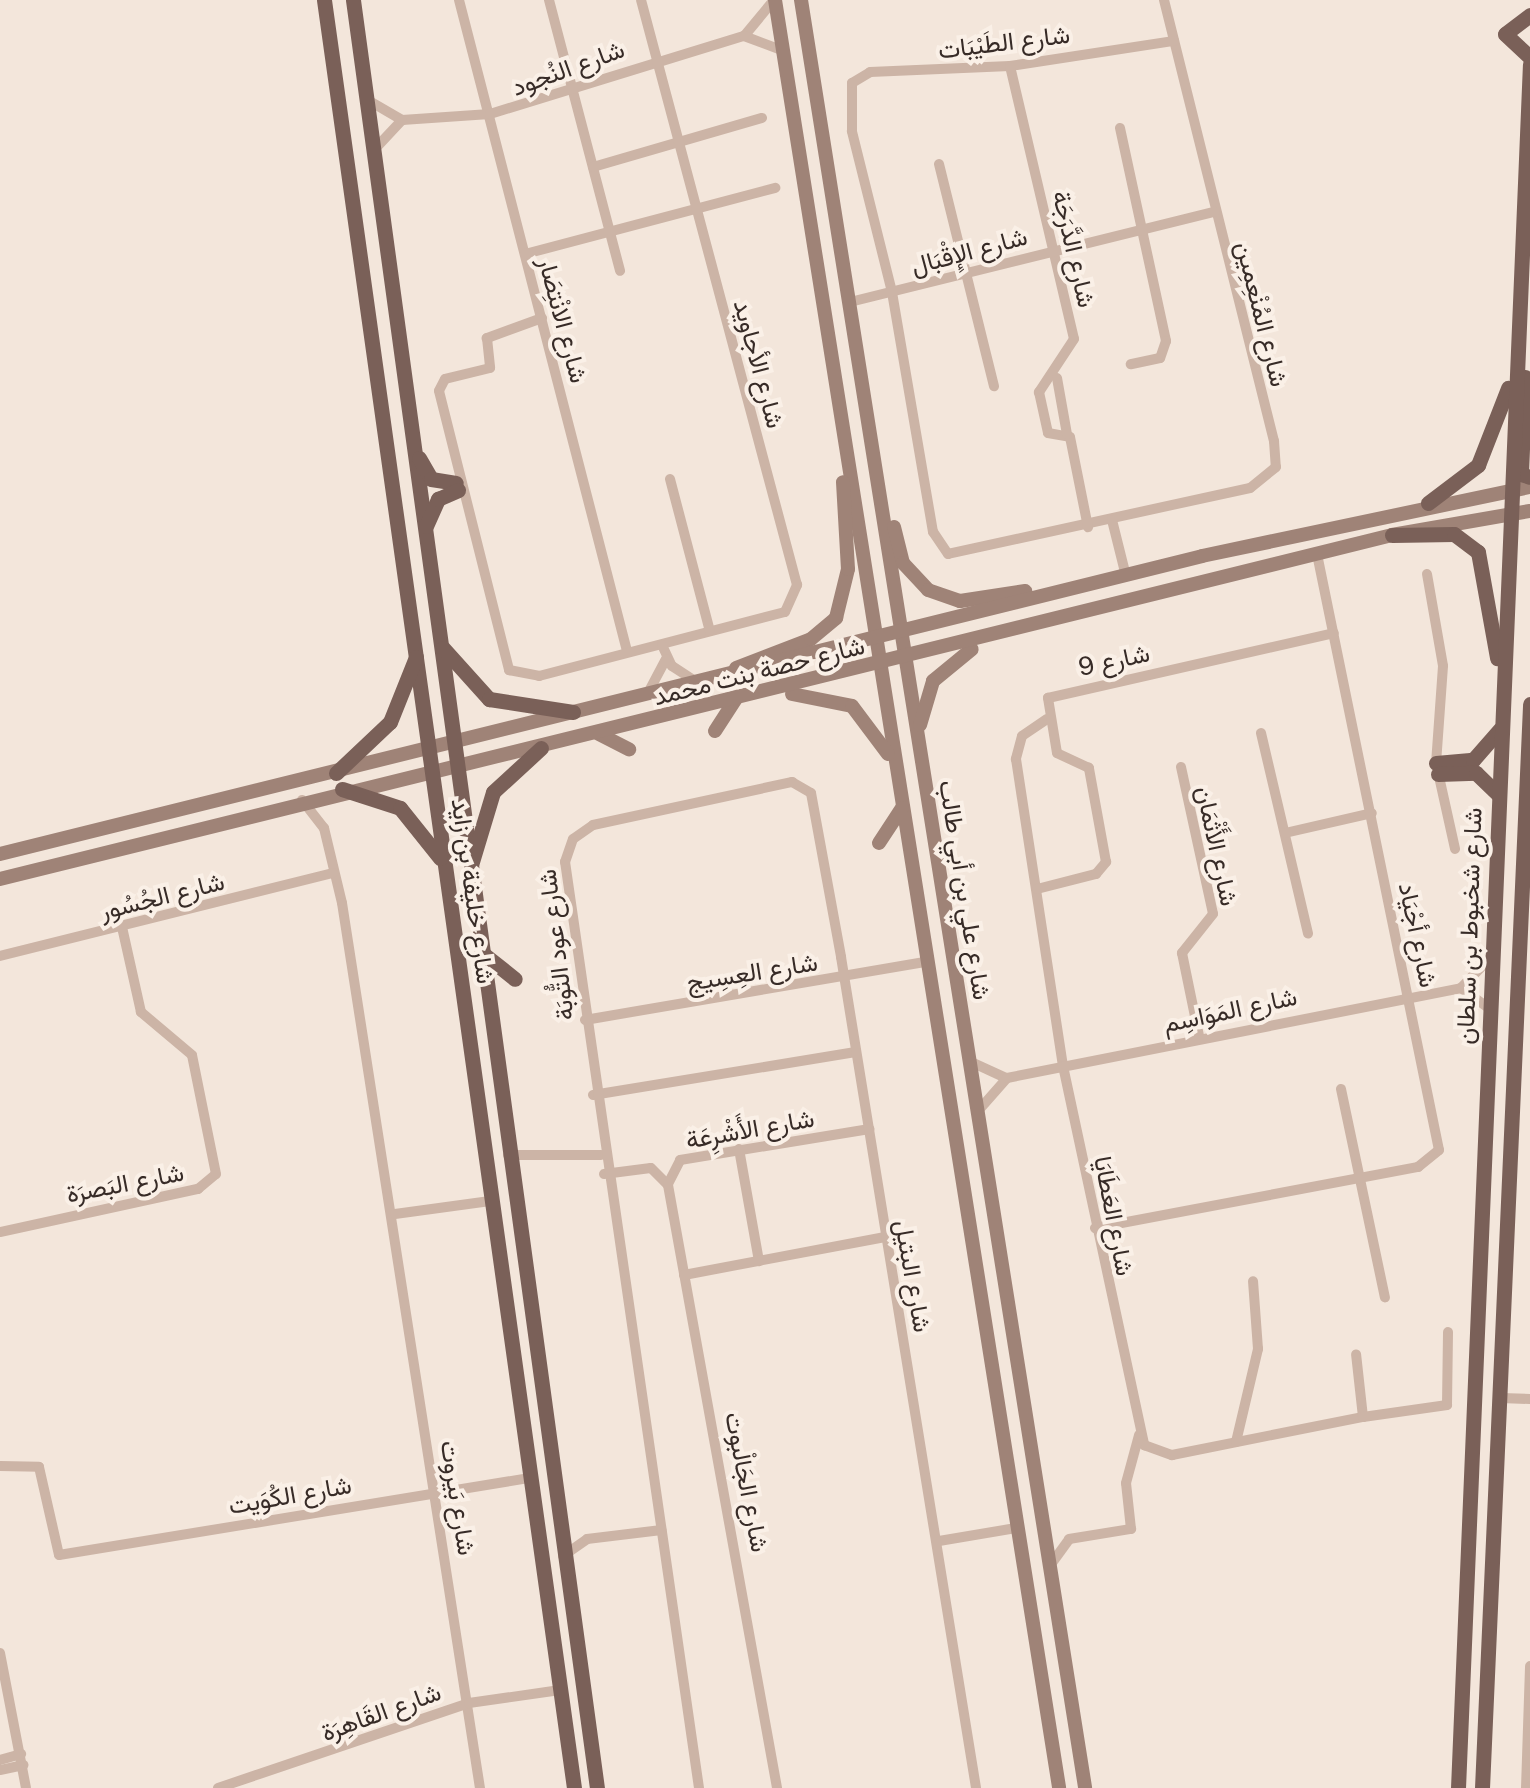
<!DOCTYPE html>
<html>
<head>
<meta charset="utf-8">
<style>
  body { margin:0 }
  #map { position:relative; width:1530px; height:1788px; overflow:hidden; background:#f3e6db; font-family:"Public Sans",Vazirmatn,sans-serif }
  div>[style] { position:absolute }
  .minor>* { height:10px; margin:-5px; padding:0 5px; transform-origin:5px; border-radius:5px; background:#ccb4a6 }
  .secondary>* { height:14px; margin:-7px; padding:0 7px; transform-origin:7px; border-radius:7px; background:#9f8377 }
  .primary>* { height:15px; margin:-7.5px; padding:0 7.5px; transform-origin:7.5px; border-radius:7.5px; background:#7a6058 }
  span { translate:-50% -50%; white-space:nowrap; text-align:center; line-height:1.15; -webkit-text-stroke:8px #faf0e7; paint-order:stroke }
  .street-label { font-size:25px; color:#372b27 }
</style>
</head>
<body>
<div id="map">
  <div class="minor">
    <div style="left:459px;top:0;width:672px;rotate:75.53deg"></div>
    <div style="left:549px;top:0;width:280px;rotate:75.3deg"></div>
    <div style="left:1164px;top:0;width:455px;rotate:76deg"></div>
    <div style="left:1274px;top:441px;width:26px;rotate:86deg"></div>
    <div style="left:1276px;top:467px;width:33px;rotate:141deg"></div>
    <div style="left:1250px;top:488px;width:309px;rotate:167.7deg"></div>
    <div style="left:948px;top:554px;width:27px;rotate:-124deg"></div>
    <div style="left:933px;top:532px;width:243px;rotate:-99.7deg"></div>
    <div style="left:892px;top:292px;width:166px;rotate:-104deg"></div>
    <div style="left:852px;top:131px;width:48px;rotate:-90deg"></div>
    <div style="left:852px;top:83px;width:21px;rotate:-31deg"></div>
    <div style="left:870px;top:72px;width:140px;rotate:-2.5deg"></div>
    <div style="left:1010px;top:66px;width:166px;rotate:-8.7deg"></div>
    <div style="left:745px;top:35px;width:45px;rotate:-50.4deg"></div>
    <div style="left:1010px;top:66px;width:280px;rotate:76.8deg"></div>
    <div style="left:1074px;top:339px;width:64px;rotate:123.4deg"></div>
    <div style="left:1039px;top:392px;width:42px;rotate:77.6deg"></div>
    <div style="left:1048px;top:433px;width:22px;rotate:10deg"></div>
    <div style="left:1070px;top:437px;width:92px;rotate:78.7deg"></div>
    <div style="left:366px;top:99px;width:42px;rotate:30.3deg"></div>
    <div style="left:402px;top:120px;width:88px;rotate:-3.9deg"></div>
    <div style="left:490px;top:114px;width:266px;rotate:-17.1deg"></div>
    <div style="left:744px;top:36px;width:43px;rotate:20.6deg"></div>
    <div style="left:1120px;top:128px;width:218px;rotate:77.8deg"></div>
    <div style="left:1166px;top:341px;width:18px;rotate:109deg"></div>
    <div style="left:1160px;top:358px;width:30px;rotate:168deg"></div>
    <div style="left:373px;top:151px;width:42px;rotate:-46.9deg"></div>
    <div style="left:939px;top:164px;width:229px;rotate:76.1deg"></div>
    <div style="left:593px;top:167px;width:176px;rotate:-16.2deg"></div>
    <div style="left:525px;top:254px;width:259px;rotate:-14.8deg"></div>
    <div style="left:850px;top:302px;width:376px;rotate:-13.9deg"></div>
    <div style="left:542px;top:318px;width:59px;rotate:160deg"></div>
    <div style="left:487px;top:338px;width:30px;rotate:84deg"></div>
    <div style="left:490px;top:368px;width:46px;rotate:166.3deg"></div>
    <div style="left:445px;top:379px;width:13px;rotate:117deg"></div>
    <div style="left:439px;top:391px;width:288px;rotate:75.9deg"></div>
    <div style="left:509px;top:670px;width:31px;rotate:11deg"></div>
    <div style="left:539px;top:676px;width:254px;rotate:-14.6deg"></div>
    <div style="left:785px;top:612px;width:30px;rotate:-66deg"></div>
    <div style="left:797px;top:585px;width:605px;rotate:-104.93deg"></div>
    <div style="left:1057px;top:378px;width:57px;rotate:79.9deg"></div>
    <div style="left:670px;top:479px;width:157px;rotate:75.3deg"></div>
    <div style="left:1112px;top:520px;width:58px;rotate:76deg"></div>
    <div style="left:1427px;top:574px;width:93px;rotate:80.1deg"></div>
    <div style="left:1443px;top:666px;width:97px;rotate:94.1deg"></div>
    <div style="left:1436px;top:763px;width:88px;rotate:77.5deg"></div>
    <div style="left:662px;top:645px;width:23px;rotate:65deg"></div>
    <div style="left:672px;top:666px;width:30px;rotate:33deg"></div>
    <div style="left:649px;top:691px;width:36px;rotate:-62deg"></div>
    <div style="left:1047px;top:719px;width:30px;rotate:146deg"></div>
    <div style="left:1022px;top:736px;width:24px;rotate:105deg"></div>
    <div style="left:1016px;top:759px;width:311px;rotate:81.3deg"></div>
    <div style="left:1063px;top:1066px;width:388px;rotate:77.9deg"></div>
    <div style="left:1144px;top:1445px;width:30px;rotate:20deg"></div>
    <div style="left:1172px;top:1455px;width:195px;rotate:-11.3deg"></div>
    <div style="left:1363px;top:1417px;width:63px;rotate:-96.3deg"></div>
    <div style="left:1261px;top:733px;width:206px;rotate:76.8deg"></div>
    <div style="left:1181px;top:767px;width:150px;rotate:77.7deg"></div>
    <div style="left:1213px;top:914px;width:50px;rotate:128.5deg"></div>
    <div style="left:1182px;top:953px;width:85px;rotate:78.4deg"></div>
    <div style="left:302px;top:800px;width:36px;rotate:52deg"></div>
    <div style="left:324px;top:828px;width:77px;rotate:76.5deg"></div>
    <div style="left:342px;top:903px;width:896px;rotate:81.14deg"></div>
    <div style="left:1285px;top:833px;width:89px;rotate:-12.9deg"></div>
    <div style="left:1037px;top:889px;width:61px;rotate:-14.3deg"></div>
    <div style="left:1096px;top:874px;width:16px;rotate:-50deg"></div>
    <div style="left:1106px;top:862px;width:96px;rotate:-100.3deg"></div>
    <div style="left:1089px;top:768px;width:35px;rotate:-155deg"></div>
    <div style="left:1057px;top:753px;width:56px;rotate:-99.3deg"></div>
    <div style="left:1048px;top:698px;width:293px;rotate:-12.8deg"></div>
    <div style="left:0;top:956px;width:343px;rotate:-14deg"></div>
    <div style="left:1461px;top:988px;width:37px;rotate:36deg"></div>
    <div style="left:585px;top:1020px;width:346px;rotate:-9.7deg"></div>
    <div style="left:969px;top:1061px;width:41px;rotate:24.7deg"></div>
    <div style="left:1341px;top:1089px;width:213px;rotate:78.1deg"></div>
    <div style="left:593px;top:1095px;width:266px;rotate:-9.3deg"></div>
    <div style="left:978px;top:1111px;width:44px;rotate:-48.7deg"></div>
    <div style="left:1007px;top:1078px;width:463px;rotate:-11.2deg"></div>
    <div style="left:1461px;top:988px;width:43px;rotate:-45.9deg"></div>
    <div style="left:739px;top:1149px;width:114px;rotate:79.9deg"></div>
    <div style="left:508px;top:1155px;width:93px"></div>
    <div style="left:604px;top:1174px;width:47px;rotate:-7.3deg"></div>
    <div style="left:651px;top:1168px;width:24px;rotate:45deg"></div>
    <div style="left:668px;top:1185px;width:613px;rotate:79.75deg"></div>
    <div style="left:668px;top:1184px;width:27px;rotate:-63deg"></div>
    <div style="left:680px;top:1160px;width:192px;rotate:-9.3deg"></div>
    <div style="left:395px;top:1214px;width:96px;rotate:-7.8deg"></div>
    <div style="left:1095px;top:1228px;width:329px;rotate:-10.7deg"></div>
    <div style="left:1418px;top:1167px;width:27px;rotate:-39deg"></div>
    <div style="left:1439px;top:1150px;width:608px;rotate:-101.57deg"></div>
    <div style="left:0;top:1232px;width:203px;rotate:-12.3deg"></div>
    <div style="left:198px;top:1189px;width:23px;rotate:-40deg"></div>
    <div style="left:216px;top:1174px;width:121px;rotate:-101.4deg"></div>
    <div style="left:192px;top:1055px;width:67px;rotate:-139.9deg"></div>
    <div style="left:141px;top:1012px;width:87px;rotate:-102.6deg"></div>
    <div style="left:684px;top:1275px;width:206px;rotate:-10.7deg"></div>
    <div style="left:1501px;top:1398px;width:29px;rotate:2deg"></div>
    <div style="left:1363px;top:1417px;width:85px;rotate:-8.1deg"></div>
    <div style="left:1447px;top:1405px;width:73px;rotate:-89.2deg"></div>
    <div style="left:1236px;top:1442px;width:96px;rotate:-76.7deg"></div>
    <div style="left:1258px;top:1349px;width:68px;rotate:-94.2deg"></div>
    <div style="left:0;top:1466px;width:39px;rotate:1deg"></div>
    <div style="left:39px;top:1467px;width:90px;rotate:77.2deg"></div>
    <div style="left:59px;top:1555px;width:477px;rotate:-9.3deg"></div>
    <div style="left:939px;top:1541px;width:78px;rotate:-9.6deg"></div>
    <div style="left:563px;top:1556px;width:29px;rotate:-35deg"></div>
    <div style="left:587px;top:1539px;width:75px;rotate:-6.9deg"></div>
    <div style="left:1049px;top:1567px;width:34px;rotate:-54deg"></div>
    <div style="left:1069px;top:1539px;width:63px;rotate:-9.2deg"></div>
    <div style="left:1131px;top:1529px;width:46px;rotate:-96.2deg"></div>
    <div style="left:1126px;top:1483px;width:50px;rotate:-74.8deg"></div>
    <div style="left:0;top:1653px;width:137px;rotate:79.1deg"></div>
    <div style="left:0;top:1760px;width:22px;rotate:-16deg"></div>
    <div style="left:0;top:1770px;width:24px;rotate:-12deg"></div>
    <div style="left:218px;top:1788px;width:265px;rotate:-18.7deg"></div>
    <div style="left:469px;top:1703px;width:92px;rotate:-8.1deg"></div>
    <div style="left:699px;top:1788px;width:936px;rotate:-98.23deg"></div>
    <div style="left:565px;top:862px;width:24px;rotate:-71deg"></div>
    <div style="left:573px;top:839px;width:24px;rotate:-35deg"></div>
    <div style="left:593px;top:825px;width:204px;rotate:-12.2deg"></div>
    <div style="left:792px;top:782px;width:22px;rotate:30deg"></div>
    <div style="left:811px;top:793px;width:167px;rotate:79.6deg"></div>
    <div style="left:841px;top:957px;width:842px;rotate:80.77deg"></div>
    <div style="left:1526px;top:1788px;width:122px;rotate:-88.1deg"></div>
  </div>
  <div class="secondary">
    <div style="left:775px;top:0;width:1810px;rotate:80.97deg"></div>
    <div style="left:801px;top:0;width:1810px;rotate:80.97deg"></div>
    <div style="left:894px;top:527px;width:37px;rotate:76deg"></div>
    <div style="left:903px;top:563px;width:37px;rotate:47deg"></div>
    <div style="left:928px;top:590px;width:34px;rotate:19deg"></div>
    <div style="left:960px;top:601px;width:66px;rotate:-8.7deg"></div>
    <div style="left:736px;top:668px;width:80px;rotate:-21.1deg"></div>
    <div style="left:811px;top:639px;width:33px;rotate:-40deg"></div>
    <div style="left:836px;top:618px;width:50px;rotate:-76.2deg"></div>
    <div style="left:848px;top:569px;width:87px;rotate:-93.3deg"></div>
    <div style="left:792px;top:694px;width:61px;rotate:11.3deg"></div>
    <div style="left:852px;top:706px;width:60px;rotate:53.1deg"></div>
    <div style="left:920px;top:725px;width:46px;rotate:-73.5deg"></div>
    <div style="left:933px;top:681px;width:50px;rotate:-39.4deg"></div>
    <div style="left:715px;top:731px;width:40px;rotate:-57.1deg"></div>
    <div style="left:599px;top:734px;width:34px;rotate:27deg"></div>
    <div style="left:879px;top:843px;width:42px;rotate:-56.7deg"></div>
    <div style="left:0;top:854px;width:1238px;rotate:-13.92deg"></div>
    <div style="left:1202px;top:556px;width:335px;rotate:-11.9deg"></div>
    <div style="left:0;top:879px;width:1434px;rotate:-13.88deg"></div>
    <div style="left:1392px;top:535px;width:140px;rotate:-9.9deg"></div>
  </div>
  <div class="primary">
    <div style="left:324px;top:0;width:1805px;rotate:82.04deg"></div>
    <div style="left:353px;top:0;width:1805px;rotate:82.23deg"></div>
    <div style="left:1530px;top:15px;width:31px;rotate:143deg"></div>
    <div style="left:1505px;top:34px;width:34px;rotate:43deg"></div>
    <div style="left:1525px;top:377px;width:97px;rotate:92.4deg"></div>
    <div style="left:1521px;top:474px;width:9px;rotate:18deg"></div>
    <div style="left:419px;top:458px;width:24px;rotate:60deg"></div>
    <div style="left:431px;top:479px;width:25px;rotate:9deg"></div>
    <div style="left:1428px;top:503px;width:63px;rotate:-37.2deg"></div>
    <div style="left:1478px;top:465px;width:83px;rotate:-68.7deg"></div>
    <div style="left:426px;top:526px;width:30px;rotate:-66deg"></div>
    <div style="left:438px;top:499px;width:22px;rotate:-24deg"></div>
    <div style="left:1392px;top:535px;width:62px;rotate:-0.9deg"></div>
    <div style="left:1454px;top:534px;width:30px;rotate:37deg"></div>
    <div style="left:1478px;top:552px;width:108px;rotate:79.8deg"></div>
    <div style="left:443px;top:648px;width:69px;rotate:48deg"></div>
    <div style="left:489px;top:699px;width:85px;rotate:8.8deg"></div>
    <div style="left:1436px;top:763px;width:37px;rotate:-5deg"></div>
    <div style="left:1473px;top:760px;width:41px;rotate:-48.9deg"></div>
    <div style="left:336px;top:773px;width:74px;rotate:-43.4deg"></div>
    <div style="left:390px;top:722px;width:70px;rotate:-68.2deg"></div>
    <div style="left:1438px;top:774px;width:38px;rotate:-2deg"></div>
    <div style="left:1476px;top:773px;width:30px;rotate:44deg"></div>
    <div style="left:342px;top:789px;width:61px;rotate:18.1deg"></div>
    <div style="left:400px;top:808px;width:64px;rotate:51.3deg"></div>
    <div style="left:471px;top:865px;width:76px;rotate:-73.2deg"></div>
    <div style="left:493px;top:792px;width:65px;rotate:-42.5deg"></div>
    <div style="left:481px;top:952px;width:43px;rotate:38.5deg"></div>
    <div style="left:1458px;top:1788px;width:1725px;rotate:-87.61deg"></div>
    <div style="left:1482px;top:1788px;width:1085px;rotate:-87.46deg"></div>
  </div>
  <div class="street-label">
    <span style="left:1004px;top:42px;rotate:-7deg">شارع الطَيْبَات</span>
    <span style="left:568px;top:68px;rotate:-20deg">شارع النُجود</span>
    <span style="left:1074px;top:249px;rotate:77deg">شارع الدَّرَجَة</span>
    <span style="left:969px;top:251px;rotate:-15deg">شارع الإِقْبَال</span>
    <span style="left:1262px;top:314px;rotate:76deg">شارع المُنْعِمِين</span>
    <span style="left:563px;top:320px;rotate:75deg">شارع الانْتِصَار</span>
    <span style="left:759px;top:364px;rotate:75deg">شارع الأجاويد</span>
    <span style="left:1114px;top:660px;rotate:-12deg">شارع 9</span>
    <span style="left:759px;top:671px;rotate:-14deg">شارع حصة بنت محمد</span>
    <span style="left:1217px;top:846px;rotate:78deg">شارع الأَثْمَان</span>
    <span style="left:965px;top:890px;rotate:81deg">شارع علي بن أبي طالب</span>
    <span style="left:473px;top:891px;rotate:82deg">شارع خليفة بن زايد</span>
    <span style="left:162px;top:896px;rotate:-14deg">شارع الجُسُور</span>
    <span style="left:1469px;top:926px;rotate:-88deg">شارع شخبوط بن سلطان</span>
    <span style="left:1418px;top:935px;rotate:78deg">شارع أجْيَاد</span>
    <span style="left:556px;top:945px;rotate:-97deg">شارع عود التُّوبَة</span>
    <span style="left:752px;top:972px;rotate:-9deg">شارع العِسِيج</span>
    <span style="left:1230px;top:1010px;rotate:-12deg">شارع المَوَاسِم</span>
    <span style="left:750px;top:1129px;rotate:-10deg">شارع الأَشْرِعَة</span>
    <span style="left:125px;top:1183px;rotate:-11deg">شارع البَصرَة</span>
    <span style="left:1114px;top:1216px;rotate:79deg">شارع العَطَايَا</span>
    <span style="left:913px;top:1276px;rotate:80deg">شارع البتيل</span>
    <span style="left:747px;top:1482px;rotate:79deg">شارع الجَالْبوت</span>
    <span style="left:290px;top:1495px;rotate:-10deg">شارع الكُوَيت</span>
    <span style="left:458px;top:1498px;rotate:81deg">شارع بَيروت</span>
    <span style="left:381px;top:1712px;rotate:-20deg">شارع القَاهِرَة</span>
  </div>
</div>
</body>
</html>
